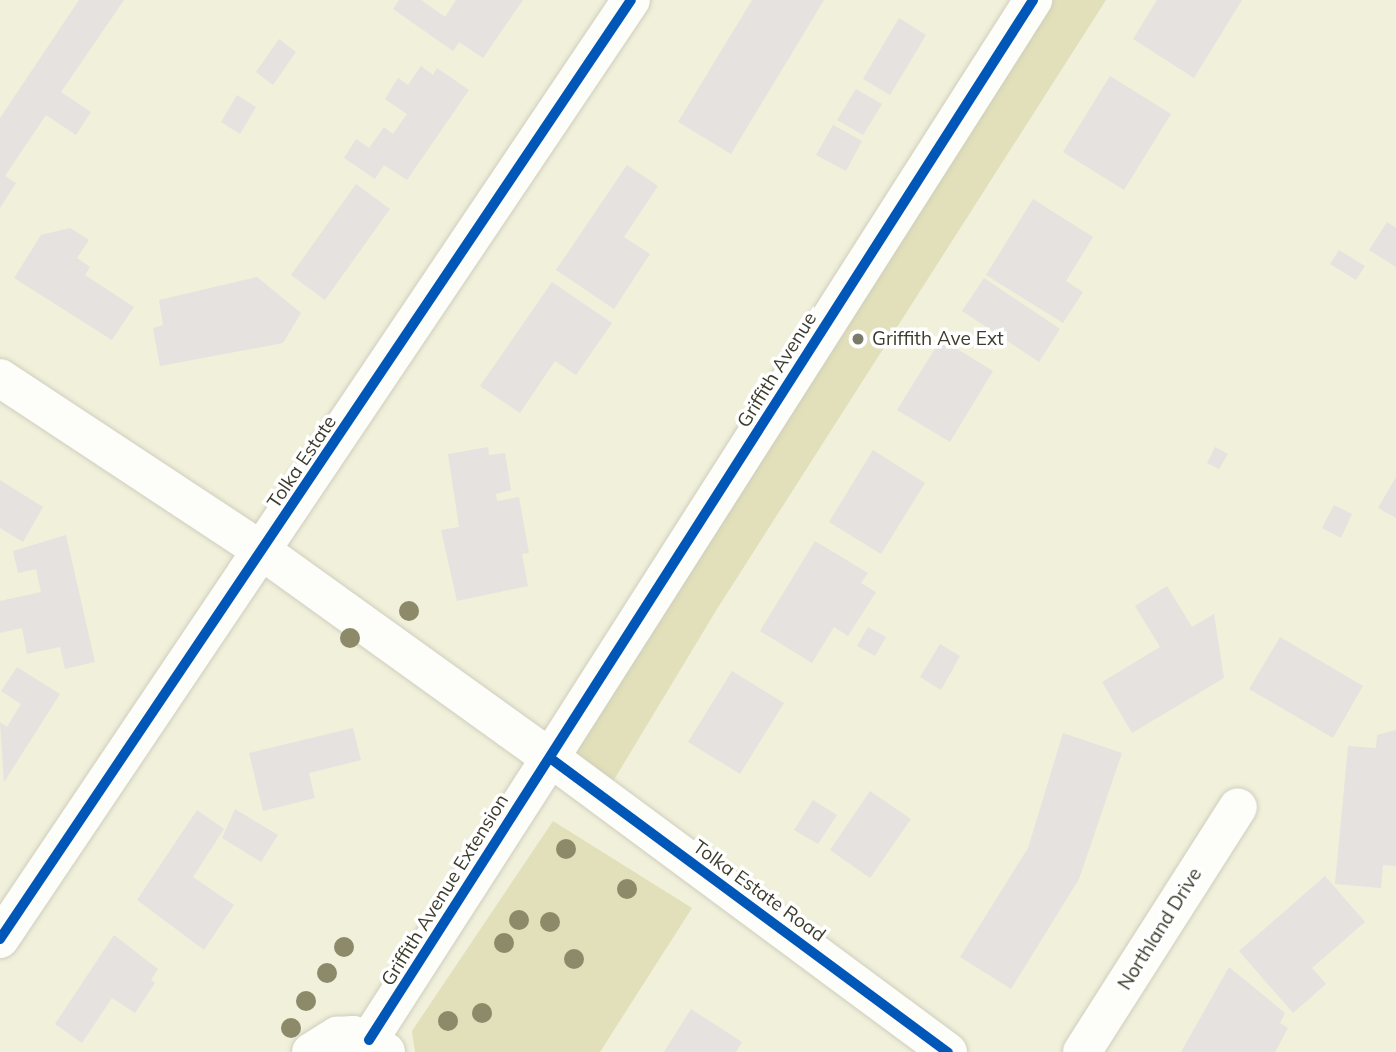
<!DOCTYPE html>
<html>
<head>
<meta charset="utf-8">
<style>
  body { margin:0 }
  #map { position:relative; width:1396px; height:1052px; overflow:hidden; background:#f1f0db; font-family:Mulish,sans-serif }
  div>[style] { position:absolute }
  .green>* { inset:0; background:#e1e0ba }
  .building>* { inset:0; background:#e5e2df }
  .roads { filter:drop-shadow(0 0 2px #cfcebd) drop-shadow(0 0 2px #cfcebd) }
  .minor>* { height:38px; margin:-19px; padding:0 19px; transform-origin:19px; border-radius:19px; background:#fdfdfa }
  .major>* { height:38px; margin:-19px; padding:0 19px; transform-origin:19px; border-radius:19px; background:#fdfdfa }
  .cycleway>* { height:10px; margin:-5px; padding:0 5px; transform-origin:5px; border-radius:5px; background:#0057b8 }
  .trees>* { width:20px; height:20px; margin:-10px; border-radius:50%; background:#8c8a69 }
  .dots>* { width:19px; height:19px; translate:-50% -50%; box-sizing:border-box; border:4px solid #fff; border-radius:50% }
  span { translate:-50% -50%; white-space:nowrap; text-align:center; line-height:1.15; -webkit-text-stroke:7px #fff; paint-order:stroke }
  .poi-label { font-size:19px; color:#3c3c2d }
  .left { translate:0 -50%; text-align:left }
  .street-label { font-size:19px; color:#3c3c2d }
</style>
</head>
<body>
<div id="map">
  <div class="green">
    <div style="clip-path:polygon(1038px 0,1106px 0,717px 609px,609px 788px,555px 748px)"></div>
    <div style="clip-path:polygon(553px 821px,692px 908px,600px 1052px,415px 1052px,412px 1031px)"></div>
  </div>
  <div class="building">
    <div style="clip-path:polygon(79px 0,124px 0,61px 92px,91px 112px,76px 135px,46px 115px,5px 176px,16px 183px,0 208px,0 118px)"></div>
    <div style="clip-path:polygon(399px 0,421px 0,445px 17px,456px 0,523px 0,483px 58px,459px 42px,453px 51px,393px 9px)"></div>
    <div style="clip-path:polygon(752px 0,824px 0,731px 154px,678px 122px)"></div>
    <div style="clip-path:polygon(1242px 0,1194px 78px,1133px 39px,1157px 0)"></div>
    <div style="clip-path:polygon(899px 18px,926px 35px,890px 95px,863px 79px)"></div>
    <div style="clip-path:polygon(279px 39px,296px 52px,273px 85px,256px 72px)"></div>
    <div style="clip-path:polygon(421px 66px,433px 75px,437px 68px,469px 90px,407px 180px,384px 165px,375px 179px,344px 158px,356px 139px,369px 148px,384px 127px,393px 134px,407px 114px,385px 99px,398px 78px,408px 85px)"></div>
    <div style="clip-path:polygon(1110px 76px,1171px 114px,1124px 190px,1063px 152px)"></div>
    <div style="clip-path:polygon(856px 89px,882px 104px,863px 135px,837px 120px)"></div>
    <div style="clip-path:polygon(237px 95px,256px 107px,240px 134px,221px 122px)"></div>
    <div style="clip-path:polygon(833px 125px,862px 141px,846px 171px,816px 155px)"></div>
    <div style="clip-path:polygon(627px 165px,658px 186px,624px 237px,650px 254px,614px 309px,556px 270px)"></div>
    <div style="clip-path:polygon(356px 184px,390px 209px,325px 300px,291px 275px)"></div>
    <div style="clip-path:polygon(1033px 199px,1093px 237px,1066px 281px,1083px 292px,1063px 323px,986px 275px)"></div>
    <div style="clip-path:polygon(1387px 222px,1396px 228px,1396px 267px,1369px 250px)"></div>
    <div style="clip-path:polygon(70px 228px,89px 240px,77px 258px,90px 267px,85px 275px,134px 307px,112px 340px,14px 278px,41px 235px)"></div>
    <div style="clip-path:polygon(1339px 250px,1365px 266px,1356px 280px,1330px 264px)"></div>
    <div style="clip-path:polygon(257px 277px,301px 313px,283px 343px,160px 366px,153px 328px,163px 325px,159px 300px)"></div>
    <div style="clip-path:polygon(984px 278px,1060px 329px,1039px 362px,962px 311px)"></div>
    <div style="clip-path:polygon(552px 282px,612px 323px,576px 375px,555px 361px,520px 413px,480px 386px)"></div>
    <div style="clip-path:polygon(941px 339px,993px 371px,950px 442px,897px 410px)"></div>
    <div style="clip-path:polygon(488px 447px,489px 455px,505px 453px,511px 490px,496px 494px,497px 501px,519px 497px,529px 553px,522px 554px,528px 586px,457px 601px,441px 530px,459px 527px,448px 454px)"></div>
    <div style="clip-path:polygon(1215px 447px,1228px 454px,1219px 469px,1207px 463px)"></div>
    <div style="clip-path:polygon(873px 450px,925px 483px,881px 554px,829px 522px)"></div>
    <div style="clip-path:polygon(1396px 477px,1396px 518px,1378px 508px)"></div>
    <div style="clip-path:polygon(0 480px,43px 507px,23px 542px,0 528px)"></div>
    <div style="clip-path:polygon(1334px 505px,1352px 514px,1341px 538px,1322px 528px)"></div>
    <div style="clip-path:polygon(66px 535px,95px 662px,65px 669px,60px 647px,27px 654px,22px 628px,0 633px,0 601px,41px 592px,36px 569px,18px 573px,13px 551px)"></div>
    <div style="clip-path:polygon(815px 541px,868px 573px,861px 583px,876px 592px,848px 636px,834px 627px,812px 663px,760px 631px)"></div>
    <div style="clip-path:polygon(1167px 586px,1192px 627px,1214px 614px,1224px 678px,1132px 733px,1102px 682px,1160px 647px,1135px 606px)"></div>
    <div style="clip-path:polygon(868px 627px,886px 637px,875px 656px,857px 646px)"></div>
    <div style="clip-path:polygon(1280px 637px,1363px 686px,1333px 738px,1249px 689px)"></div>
    <div style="clip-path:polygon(940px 644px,960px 656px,941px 690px,920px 677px)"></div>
    <div style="clip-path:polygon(17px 667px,60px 694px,4px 782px,0 722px,7px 727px,21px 704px,1px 691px)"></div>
    <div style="clip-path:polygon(732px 671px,784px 703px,740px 774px,688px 742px)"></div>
    <div style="clip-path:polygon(353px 728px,361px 760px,309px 773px,315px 798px,263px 811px,249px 753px)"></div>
    <div style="clip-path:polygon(1396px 730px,1396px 866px,1383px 865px,1381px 888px,1335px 884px,1348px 746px,1376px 748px,1377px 735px)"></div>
    <div style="clip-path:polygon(1063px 733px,1122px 753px,1079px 879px,1011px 989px,960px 957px,1028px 848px)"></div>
    <div style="clip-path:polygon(870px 791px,911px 819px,870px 878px,830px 850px)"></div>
    <div style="clip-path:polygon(813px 800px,837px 815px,818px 844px,794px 830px)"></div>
    <div style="clip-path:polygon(235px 809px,278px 835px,261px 862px,222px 838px)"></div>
    <div style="clip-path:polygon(197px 810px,224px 829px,193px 877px,234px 905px,204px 950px,137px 900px)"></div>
    <div style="clip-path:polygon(1325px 876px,1365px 922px,1312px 968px,1326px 984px,1293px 1013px,1239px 951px)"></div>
    <div style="clip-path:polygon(114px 935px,158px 969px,151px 980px,155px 983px,135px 1013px,112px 998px,82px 1043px,55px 1024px)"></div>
    <div style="clip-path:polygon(1229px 967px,1285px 1013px,1280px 1023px,1288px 1028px,1275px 1052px,1181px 1052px)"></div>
    <div style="clip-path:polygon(691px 1009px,742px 1042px,736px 1052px,664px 1052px)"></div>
  </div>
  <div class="roads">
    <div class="minor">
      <div style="left:0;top:378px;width:314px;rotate:33.4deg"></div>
      <div style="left:262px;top:551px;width:355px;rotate:35.7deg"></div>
      <div style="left:550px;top:758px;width:335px;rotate:122.7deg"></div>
      <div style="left:0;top:939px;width:1131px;rotate:-56.1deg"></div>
      <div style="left:311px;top:1052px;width:31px;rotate:-32deg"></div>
      <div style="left:337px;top:1036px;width:16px;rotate:-4deg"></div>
      <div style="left:353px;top:1035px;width:37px;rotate:27deg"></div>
      <div style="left:1082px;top:1052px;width:290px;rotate:-57.5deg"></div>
    </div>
    <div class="major">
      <div style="left:948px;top:1052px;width:495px;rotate:-143.5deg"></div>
      <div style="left:550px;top:758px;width:899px;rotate:-57.49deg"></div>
    </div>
  </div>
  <div class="cycleway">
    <div style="left:550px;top:758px;width:495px;rotate:36.5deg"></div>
    <div style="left:0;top:939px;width:1131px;rotate:-56.1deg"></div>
    <div style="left:369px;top:1040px;width:1234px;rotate:-57.44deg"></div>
  </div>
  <div class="trees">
    <div style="left:409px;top:611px"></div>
    <div style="left:350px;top:638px"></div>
    <div style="left:566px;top:849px"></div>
    <div style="left:627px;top:889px"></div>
    <div style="left:519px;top:920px"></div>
    <div style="left:550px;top:922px"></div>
    <div style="left:504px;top:943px"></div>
    <div style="left:344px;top:947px"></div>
    <div style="left:574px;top:959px"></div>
    <div style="left:327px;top:973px"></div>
    <div style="left:306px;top:1001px"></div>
    <div style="left:482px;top:1013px"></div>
    <div style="left:448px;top:1021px"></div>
    <div style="left:291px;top:1028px"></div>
  </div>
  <div class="dots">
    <div style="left:858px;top:339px;background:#7b7b6a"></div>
  </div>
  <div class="poi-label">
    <span class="left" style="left:872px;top:339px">Griffith Ave Ext</span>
  </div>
  <div class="street-label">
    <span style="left:777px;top:370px;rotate:-58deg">Griffith Avenue</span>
    <span style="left:302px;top:462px;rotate:-56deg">Tolka Estate</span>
    <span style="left:445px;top:890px;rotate:-58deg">Griffith Avenue Extension</span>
    <span style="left:759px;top:891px;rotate:36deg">Tolka Estate Road</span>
    <span style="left:1160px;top:929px;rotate:-58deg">Northland Drive</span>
  </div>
</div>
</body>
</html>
